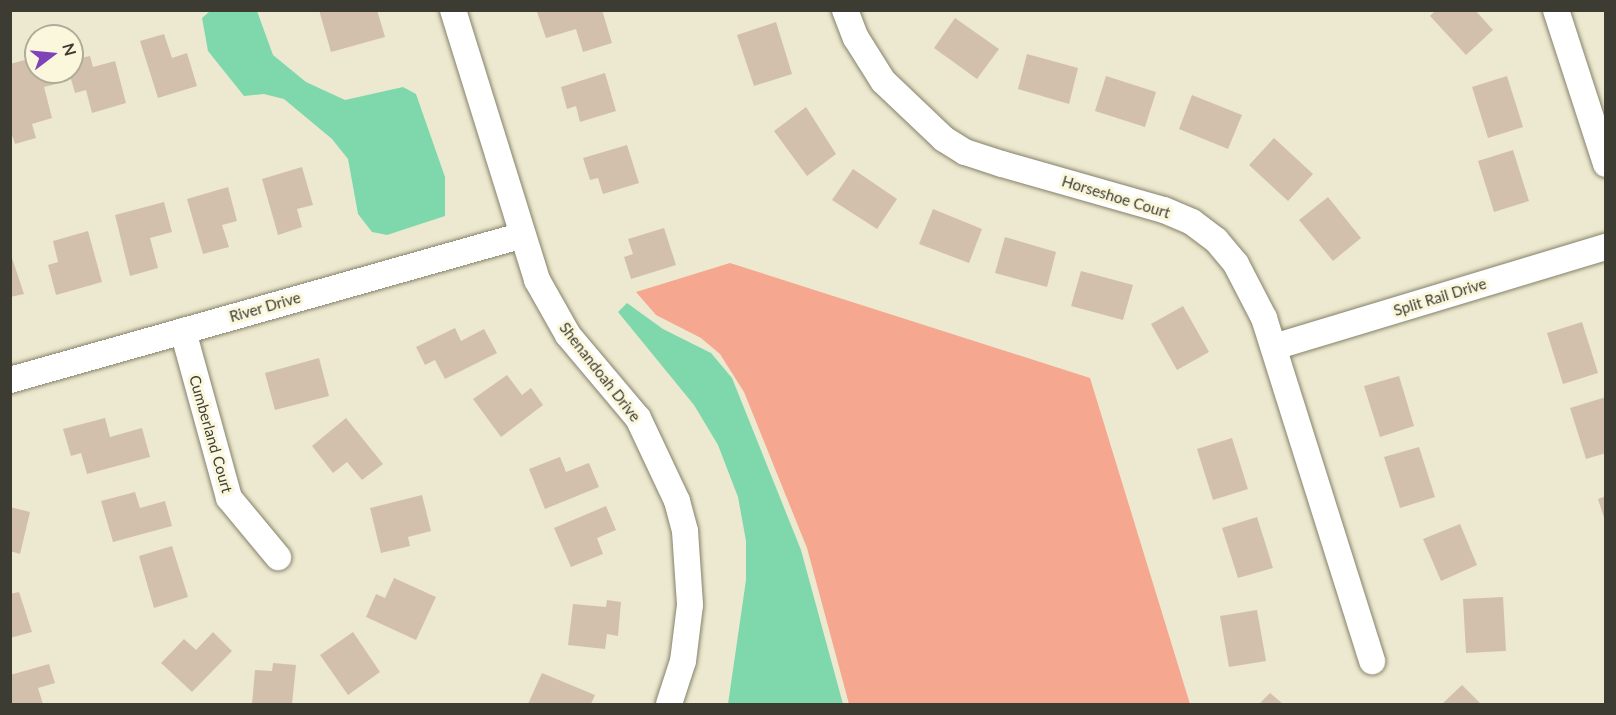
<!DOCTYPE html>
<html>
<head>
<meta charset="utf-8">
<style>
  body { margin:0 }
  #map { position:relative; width:1616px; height:715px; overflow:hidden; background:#ede9d0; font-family:Lato,sans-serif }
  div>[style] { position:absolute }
  .green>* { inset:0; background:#f6a78f }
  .water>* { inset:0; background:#7fd8ac }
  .building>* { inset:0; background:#d2c0ac }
  .roads { filter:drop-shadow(0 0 2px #85816a) drop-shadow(0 0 2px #85816a) }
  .street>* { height:26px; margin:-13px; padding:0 13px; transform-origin:13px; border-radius:13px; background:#fff }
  span { translate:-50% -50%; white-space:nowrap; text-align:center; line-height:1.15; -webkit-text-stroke:6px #fbf7dd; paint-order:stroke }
  .street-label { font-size:15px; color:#3d3c32 }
  .frame { position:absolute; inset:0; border:12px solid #3d3c32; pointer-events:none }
  .north { position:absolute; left:24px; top:24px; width:60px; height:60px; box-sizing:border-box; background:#fbf7dd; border:2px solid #afac99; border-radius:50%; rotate:74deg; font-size:16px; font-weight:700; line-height:24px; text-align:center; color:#3d3c32 }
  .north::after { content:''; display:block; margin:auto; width:21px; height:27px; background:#8042b8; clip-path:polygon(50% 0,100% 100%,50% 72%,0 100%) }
</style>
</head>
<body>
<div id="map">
  <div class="green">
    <div style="clip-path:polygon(730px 263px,1090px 378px,1190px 704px,849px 704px,807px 548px,744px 392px,720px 354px,701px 338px,656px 315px,636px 292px)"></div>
  </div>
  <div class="water">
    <div style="clip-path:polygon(210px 11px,257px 11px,273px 55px,306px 82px,345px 100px,403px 87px,416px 94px,445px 177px,445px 216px,387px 235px,372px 232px,358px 214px,348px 159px,332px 139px,284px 99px,264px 94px,244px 96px,208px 51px,202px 18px)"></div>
    <div style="clip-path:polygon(627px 303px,663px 329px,711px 353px,732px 378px,801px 550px,843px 704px,728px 704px,746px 580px,746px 541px,738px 497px,718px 445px,694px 405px,618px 312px)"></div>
  </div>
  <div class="building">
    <div style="clip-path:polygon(319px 10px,377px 10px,385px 37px,331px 52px)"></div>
    <div style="clip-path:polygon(542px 10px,602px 10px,612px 43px,583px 52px,576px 29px,546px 38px,537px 12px)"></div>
    <div style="clip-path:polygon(1436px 10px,1475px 10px,1493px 30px,1466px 55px,1430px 16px)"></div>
    <div style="clip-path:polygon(955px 18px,999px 49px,977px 79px,934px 48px)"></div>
    <div style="clip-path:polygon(776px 22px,792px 74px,754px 86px,737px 35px)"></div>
    <div style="clip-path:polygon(164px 34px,172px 58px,187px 53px,197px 86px,158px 98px,140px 41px)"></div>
    <div style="clip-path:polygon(1027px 54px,1078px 68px,1069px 104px,1018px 89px)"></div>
    <div style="clip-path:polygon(90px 56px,93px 67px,115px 61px,126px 103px,92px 113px,86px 90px,75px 93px,69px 72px,72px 60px)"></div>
    <div style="clip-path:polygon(36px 57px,36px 72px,53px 72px,56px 84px,44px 87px,52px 118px,32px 124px,36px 138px,15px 144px,10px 129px,10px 64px)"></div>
    <div style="clip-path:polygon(605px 73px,616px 111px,580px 122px,576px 106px,567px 109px,561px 87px)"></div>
    <div style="clip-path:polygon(1106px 76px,1156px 92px,1145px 127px,1095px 111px)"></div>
    <div style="clip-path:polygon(1507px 76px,1523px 127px,1488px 138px,1472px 87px)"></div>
    <div style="clip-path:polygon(1192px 95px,1242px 115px,1228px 149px,1179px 129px)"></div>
    <div style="clip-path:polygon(806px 107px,836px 154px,807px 176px,774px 131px)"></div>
    <div style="clip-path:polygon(1274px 138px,1313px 174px,1288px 201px,1249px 165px)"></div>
    <div style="clip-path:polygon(627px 145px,639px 183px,603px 194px,598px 178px,590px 180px,583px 158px)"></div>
    <div style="clip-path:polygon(1513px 150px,1529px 201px,1494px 212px,1478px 161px)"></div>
    <div style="clip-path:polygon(302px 167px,313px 205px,297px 209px,302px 227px,278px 235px,262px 179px)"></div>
    <div style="clip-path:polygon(853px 169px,897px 199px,877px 229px,832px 200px)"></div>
    <div style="clip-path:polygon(228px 187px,237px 221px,222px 225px,229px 247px,203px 254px,187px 199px)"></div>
    <div style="clip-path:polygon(1328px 197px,1361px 238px,1333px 261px,1299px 220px)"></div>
    <div style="clip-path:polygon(164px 202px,172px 232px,150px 238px,158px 268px,130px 276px,115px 215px)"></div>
    <div style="clip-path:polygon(933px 209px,982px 229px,969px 263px,919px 244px)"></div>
    <div style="clip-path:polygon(664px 228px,676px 265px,631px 279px,624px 257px,633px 254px,628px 239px)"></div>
    <div style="clip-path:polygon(88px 231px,102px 282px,56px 295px,48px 265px,58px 262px,53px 241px)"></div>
    <div style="clip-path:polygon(1005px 237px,1056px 252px,1047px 287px,995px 273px)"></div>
    <div style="clip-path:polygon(10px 252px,24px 294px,10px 297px)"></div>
    <div style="clip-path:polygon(1081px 271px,1133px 285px,1123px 320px,1071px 306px)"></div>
    <div style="clip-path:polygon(1183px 306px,1209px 352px,1177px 370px,1151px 324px)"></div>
    <div style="clip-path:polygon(1582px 322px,1598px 373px,1563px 384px,1547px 333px)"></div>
    <div style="clip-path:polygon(455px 328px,461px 341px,484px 329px,497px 353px,445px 379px,435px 360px,425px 365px,416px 347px)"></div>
    <div style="clip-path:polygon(319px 358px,329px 396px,275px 410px,265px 373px)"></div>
    <div style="clip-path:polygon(507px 375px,522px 395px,531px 388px,543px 405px,501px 437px,473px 399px)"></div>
    <div style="clip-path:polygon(1399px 376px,1414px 426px,1380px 437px,1364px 386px)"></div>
    <div style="clip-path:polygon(1606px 397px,1606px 453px,1586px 459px,1570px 408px)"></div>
    <div style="clip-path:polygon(105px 418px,110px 437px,142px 428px,150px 457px,87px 474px,81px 453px,71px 456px,63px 429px)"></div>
    <div style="clip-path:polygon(346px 418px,383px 464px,362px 480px,347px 462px,333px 473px,312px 446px)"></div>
    <div style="clip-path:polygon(1232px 438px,1248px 489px,1213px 500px,1197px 449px)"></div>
    <div style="clip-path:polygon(1419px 447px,1435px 497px,1400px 508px,1384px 457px)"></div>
    <div style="clip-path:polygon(560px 457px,566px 472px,589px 463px,599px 487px,545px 509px,529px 469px)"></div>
    <div style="clip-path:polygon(135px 492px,140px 508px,165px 501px,172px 526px,113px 542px,101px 501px)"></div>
    <div style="clip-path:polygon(422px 495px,431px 531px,408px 537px,410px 546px,381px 553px,370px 508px)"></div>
    <div style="clip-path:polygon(1606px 496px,1606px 521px,1605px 521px,1598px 499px)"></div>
    <div style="clip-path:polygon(606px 506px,616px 530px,597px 538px,603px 554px,571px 567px,554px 528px)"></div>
    <div style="clip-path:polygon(10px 507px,30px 512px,20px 554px,10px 551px)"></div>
    <div style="clip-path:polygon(1257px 517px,1273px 568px,1238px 578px,1222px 528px)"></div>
    <div style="clip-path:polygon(1460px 524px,1477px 565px,1441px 581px,1423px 539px)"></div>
    <div style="clip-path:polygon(172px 546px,188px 597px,154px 608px,139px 556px)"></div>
    <div style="clip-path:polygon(394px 578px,436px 597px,416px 640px,366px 617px,376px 594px,385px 598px)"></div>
    <div style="clip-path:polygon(19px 592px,32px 632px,10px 638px,10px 594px)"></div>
    <div style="clip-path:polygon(1503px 597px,1506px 651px,1466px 653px,1463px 599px)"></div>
    <div style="clip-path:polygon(607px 600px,621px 602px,618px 636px,607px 634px,605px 649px,568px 645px,573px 604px,606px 607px)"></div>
    <div style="clip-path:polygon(1257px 610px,1266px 661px,1229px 667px,1220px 616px)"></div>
    <div style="clip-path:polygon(213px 632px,232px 651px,192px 692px,161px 663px,184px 639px,196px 650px)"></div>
    <div style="clip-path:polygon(353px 632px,380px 672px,348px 695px,320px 655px)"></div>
    <div style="clip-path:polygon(273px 663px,296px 665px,292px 704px,252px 704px,255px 670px,272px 671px)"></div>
    <div style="clip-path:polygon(49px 664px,55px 683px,38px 688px,43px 704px,10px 704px,10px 675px)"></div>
    <div style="clip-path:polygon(542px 673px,595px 695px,591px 704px,528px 704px)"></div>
    <div style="clip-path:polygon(1462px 685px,1481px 704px,1442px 704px)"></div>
    <div style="clip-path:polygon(1270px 693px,1283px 704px,1259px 704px)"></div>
  </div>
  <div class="roads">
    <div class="street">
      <div style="left:453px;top:10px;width:283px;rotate:72.7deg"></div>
      <div style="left:537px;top:280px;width:63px;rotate:60.6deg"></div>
      <div style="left:568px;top:335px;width:109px;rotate:49.9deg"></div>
      <div style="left:638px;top:418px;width:92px;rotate:64.8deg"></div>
      <div style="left:677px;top:501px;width:31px;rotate:75deg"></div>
      <div style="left:685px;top:531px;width:74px;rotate:86.1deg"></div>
      <div style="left:690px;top:605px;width:56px;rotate:97.1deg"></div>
      <div style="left:683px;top:661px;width:45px;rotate:108deg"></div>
      <div style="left:845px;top:10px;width:30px;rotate:69deg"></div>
      <div style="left:856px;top:38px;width:51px;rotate:57.9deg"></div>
      <div style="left:883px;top:81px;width:84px;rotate:43.6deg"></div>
      <div style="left:944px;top:139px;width:25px;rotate:32deg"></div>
      <div style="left:965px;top:152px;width:39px;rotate:18deg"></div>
      <div style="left:1002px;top:164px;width:168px;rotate:15.9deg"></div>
      <div style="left:1164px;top:210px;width:30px;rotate:23deg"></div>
      <div style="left:1192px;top:222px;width:30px;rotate:37deg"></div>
      <div style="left:1216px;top:240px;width:31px;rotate:50deg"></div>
      <div style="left:1236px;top:264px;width:61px;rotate:62.6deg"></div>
      <div style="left:1264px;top:318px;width:360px;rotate:72.5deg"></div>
      <div style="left:1556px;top:10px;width:162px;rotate:72deg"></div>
      <div style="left:183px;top:331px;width:173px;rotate:74.6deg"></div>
      <div style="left:229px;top:498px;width:77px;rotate:50.3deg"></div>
      <div style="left:1274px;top:347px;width:347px;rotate:-16.8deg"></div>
      <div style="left:10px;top:380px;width:530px;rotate:-15.77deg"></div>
    </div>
  </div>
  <div class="street-label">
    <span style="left:1116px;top:197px;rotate:17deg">Horseshoe Court</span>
    <span style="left:1440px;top:297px;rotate:-17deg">Split Rail Drive</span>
    <span style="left:265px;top:307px;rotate:-16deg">River Drive</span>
    <span style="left:600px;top:372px;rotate:52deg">Shenandoah Drive</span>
    <span style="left:211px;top:434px;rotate:74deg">Cumberland Court</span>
  </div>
  <div class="frame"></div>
  <div class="north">N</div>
</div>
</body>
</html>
